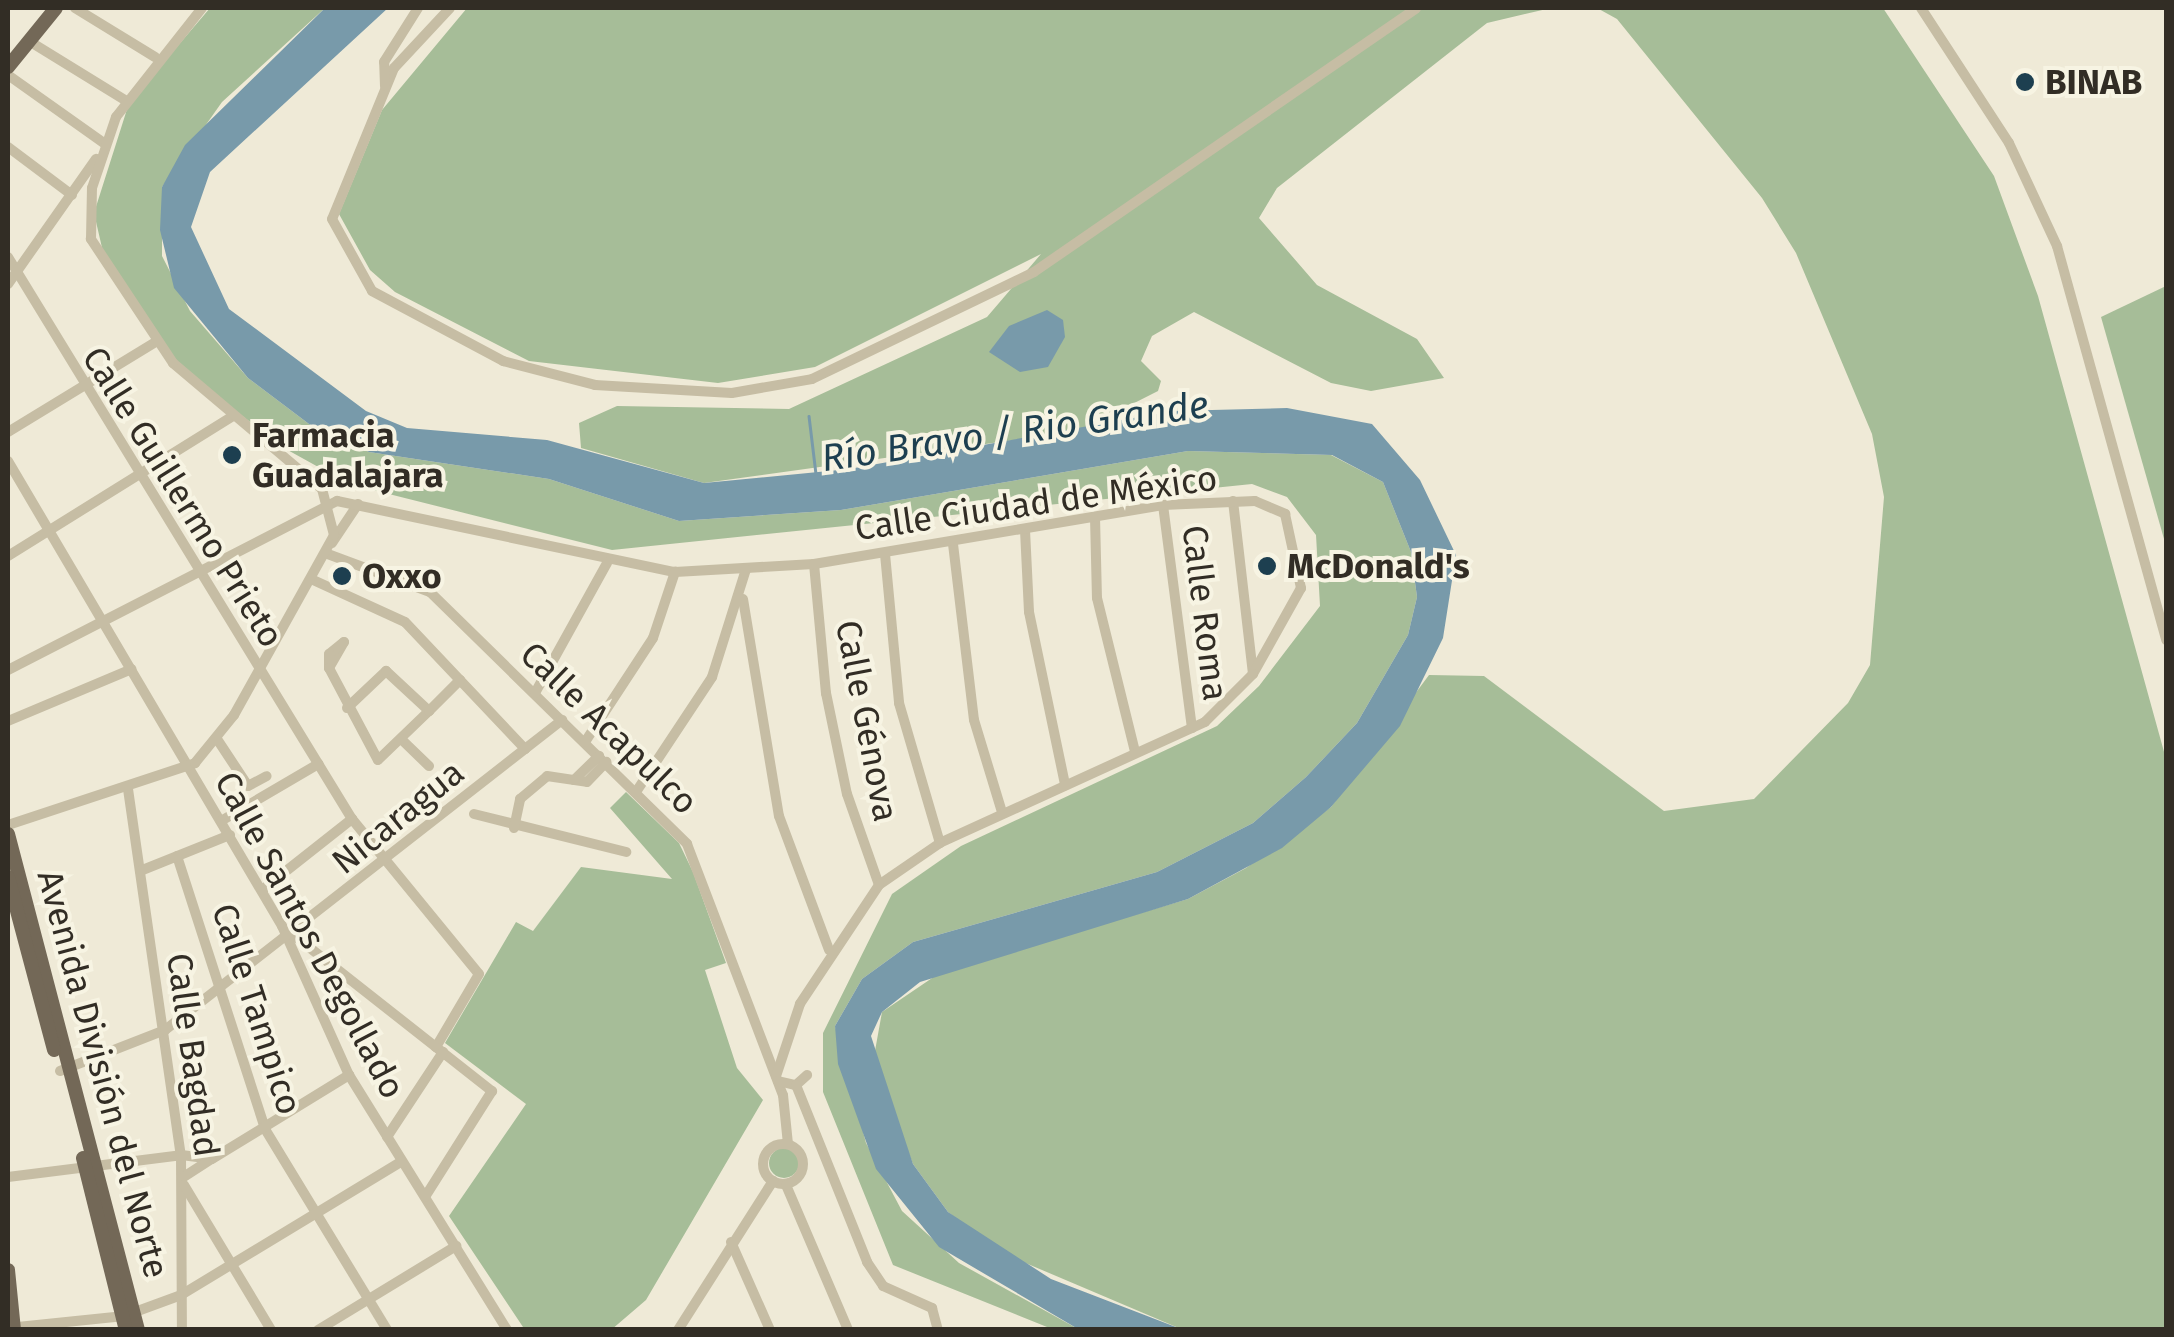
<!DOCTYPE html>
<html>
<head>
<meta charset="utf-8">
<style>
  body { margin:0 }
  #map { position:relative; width:2174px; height:1337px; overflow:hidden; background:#efead7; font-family:"Fira Sans",sans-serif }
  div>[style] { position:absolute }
  .green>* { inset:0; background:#a6bd98 }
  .round { border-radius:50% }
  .water>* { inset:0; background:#789aaa }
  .stream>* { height:2.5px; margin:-1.25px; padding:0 1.25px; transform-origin:1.25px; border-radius:1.25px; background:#789aaa }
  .minor>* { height:10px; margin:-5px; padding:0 5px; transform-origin:5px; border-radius:5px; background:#c6bda4 }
  .minor>.ring { margin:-5px; padding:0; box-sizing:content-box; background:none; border:10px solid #c6bda4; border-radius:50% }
  .major>* { height:14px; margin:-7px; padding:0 7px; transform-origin:7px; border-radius:7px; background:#736857 }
  .dots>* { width:28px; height:28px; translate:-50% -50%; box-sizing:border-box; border:5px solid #f7f4e3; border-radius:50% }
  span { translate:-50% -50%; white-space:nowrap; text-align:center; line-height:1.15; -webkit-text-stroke:8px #f7f4e3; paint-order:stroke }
  .poi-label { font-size:35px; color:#322d25; font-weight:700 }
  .left { translate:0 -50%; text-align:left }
  .street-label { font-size:35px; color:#322d25 }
  .water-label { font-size:38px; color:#1d3f50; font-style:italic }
  .frame { position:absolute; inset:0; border:10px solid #322d25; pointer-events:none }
</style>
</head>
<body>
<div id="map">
  <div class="green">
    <div style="clip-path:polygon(210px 8px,325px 8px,222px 102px,162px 187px,162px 256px,190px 311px,248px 378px,309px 424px,369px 452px,549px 479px,679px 521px,841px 510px,1188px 451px,1331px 455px,1383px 482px,1411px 552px,1417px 597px,1408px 635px,1357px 723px,1306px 777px,1253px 823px,1157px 872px,913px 942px,862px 979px,835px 1026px,866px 1143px,902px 1211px,959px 1263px,1078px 1329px,1052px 1329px,893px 1265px,823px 1092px,823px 1033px,892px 894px,961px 846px,1217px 726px,1259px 686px,1320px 606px,1316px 535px,1287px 497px,1252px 484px,612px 550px,349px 484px,284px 448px,194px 379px,158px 342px,103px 252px,94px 213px,129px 103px)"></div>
    <div style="clip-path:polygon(467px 8px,1551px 8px,1487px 23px,1277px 188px,1259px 218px,1317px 285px,1417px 339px,1444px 378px,1371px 391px,1331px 383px,1194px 312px,1152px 336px,1141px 361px,1161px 381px,1158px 391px,1079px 431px,704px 483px,581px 448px,579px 423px,617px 406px,789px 409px,987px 317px,1041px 254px,815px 367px,718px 383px,529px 361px,395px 292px,370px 270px,339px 214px,382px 110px)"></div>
    <div style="clip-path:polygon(1597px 8px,1883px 8px,1994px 176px,2038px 296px,2166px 759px,2166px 1329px,1181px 1329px,1002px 1253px,948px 1212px,913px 1164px,873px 1062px,882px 1012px,941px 972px,1188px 899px,1246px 868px,1331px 807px,1429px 675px,1484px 676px,1664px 811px,1754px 799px,1848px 703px,1870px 665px,1884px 497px,1872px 434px,1796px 253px,1762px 198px,1617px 19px)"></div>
    <div style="clip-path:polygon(2166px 286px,2166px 546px,2101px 317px)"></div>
    <div style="clip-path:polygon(626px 792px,679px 843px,693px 872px,726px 963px,705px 970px,737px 1068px,763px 1100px,646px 1300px,611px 1330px,525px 1330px,449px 1216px,526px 1104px,445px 1043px,516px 922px,533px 931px,581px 867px,672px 879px,610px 808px)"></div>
    <div class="round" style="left:769px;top:1148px;width:30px;height:30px"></div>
  </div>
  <div class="water">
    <div style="clip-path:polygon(325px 8px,388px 8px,210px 172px,191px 227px,229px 309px,366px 411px,407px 428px,547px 440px,704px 483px,849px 469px,1172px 411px,1287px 408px,1372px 424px,1420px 480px,1456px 555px,1443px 638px,1400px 726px,1331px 807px,1282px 848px,1188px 899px,920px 982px,882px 1012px,871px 1036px,913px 1164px,948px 1212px,1051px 1279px,1181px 1329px,1078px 1329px,939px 1247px,876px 1169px,838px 1064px,835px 1026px,862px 979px,913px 942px,1157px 872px,1253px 823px,1306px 777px,1357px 723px,1408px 635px,1417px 597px,1411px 552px,1383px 482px,1332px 455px,1188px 451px,841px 510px,679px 521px,549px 479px,369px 452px,309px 424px,248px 378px,174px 288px,160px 230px,162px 187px,185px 145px)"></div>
    <div style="clip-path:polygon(1047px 310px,1063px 320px,1065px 337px,1048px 367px,1020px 372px,989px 352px,1009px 326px)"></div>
  </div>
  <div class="stream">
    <div style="left:809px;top:416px;width:58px;rotate:83.1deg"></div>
  </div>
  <div class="minor">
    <div style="left:75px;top:8px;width:94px;rotate:31.5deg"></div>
    <div style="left:450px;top:8px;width:82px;rotate:133deg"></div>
    <div style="left:394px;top:68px;width:163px;rotate:112.3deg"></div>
    <div style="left:332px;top:219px;width:82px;rotate:60.9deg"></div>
    <div style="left:372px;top:291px;width:149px;rotate:28.1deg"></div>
    <div style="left:503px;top:361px;width:95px;rotate:14.6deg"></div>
    <div style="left:595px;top:385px;width:137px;rotate:3.3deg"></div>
    <div style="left:732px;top:393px;width:81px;rotate:-9.9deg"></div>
    <div style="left:812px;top:379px;width:246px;rotate:-25.7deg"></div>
    <div style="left:1034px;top:272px;width:464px;rotate:-34.6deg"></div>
    <div style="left:1921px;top:8px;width:161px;rotate:56.9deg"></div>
    <div style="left:2009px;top:143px;width:114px;rotate:65deg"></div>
    <div style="left:2057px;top:246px;width:409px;rotate:74.5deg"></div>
    <div style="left:29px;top:41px;width:113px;rotate:31.6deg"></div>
    <div style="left:8px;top:75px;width:119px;rotate:35.4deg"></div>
    <div style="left:385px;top:86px;width:24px;rotate:-92deg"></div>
    <div style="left:384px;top:62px;width:64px;rotate:-57.8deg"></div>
    <div style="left:8px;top:147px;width:80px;rotate:36.9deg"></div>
    <div style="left:8px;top:257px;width:659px;rotate:58.53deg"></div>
    <div style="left:352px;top:819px;width:200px;rotate:50.7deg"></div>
    <div style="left:479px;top:974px;width:85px;rotate:120.5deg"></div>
    <div style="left:8px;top:284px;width:153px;rotate:-54.9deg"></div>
    <div style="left:8px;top:432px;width:171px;rotate:-31.4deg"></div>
    <div style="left:8px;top:461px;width:540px;rotate:59.49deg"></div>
    <div style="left:282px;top:926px;width:163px;rotate:65.8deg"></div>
    <div style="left:349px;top:1075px;width:300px;rotate:58.2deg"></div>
    <div style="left:1233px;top:501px;width:174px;rotate:83.4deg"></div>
    <div style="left:1163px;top:505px;width:225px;rotate:82.6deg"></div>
    <div style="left:1095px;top:517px;width:81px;rotate:88.6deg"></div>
    <div style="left:1097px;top:598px;width:159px;rotate:76.1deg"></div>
    <div style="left:1025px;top:530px;width:82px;rotate:87.2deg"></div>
    <div style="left:1029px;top:612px;width:177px;rotate:78.2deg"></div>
    <div style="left:332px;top:543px;width:47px;rotate:-56.3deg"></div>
    <div style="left:953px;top:544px;width:177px;rotate:83.2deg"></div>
    <div style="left:974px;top:720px;width:96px;rotate:73.1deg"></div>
    <div style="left:325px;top:553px;width:112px;rotate:20.4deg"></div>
    <div style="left:430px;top:592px;width:360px;rotate:44.4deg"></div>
    <div style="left:687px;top:844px;width:269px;rotate:69.1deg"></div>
    <div style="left:783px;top:1095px;width:49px;rotate:84.2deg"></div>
    <div style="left:885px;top:554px;width:150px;rotate:84.6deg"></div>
    <div style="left:899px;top:703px;width:146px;rotate:73.7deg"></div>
    <div style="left:8px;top:556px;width:265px;rotate:-31.9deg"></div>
    <div style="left:814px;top:564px;width:130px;rotate:84.7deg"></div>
    <div style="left:826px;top:693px;width:103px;rotate:78.3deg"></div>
    <div style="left:847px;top:794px;width:96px;rotate:70.6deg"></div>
    <div style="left:311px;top:579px;width:103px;rotate:24.6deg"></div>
    <div style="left:405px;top:622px;width:175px;rotate:46.6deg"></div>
    <div style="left:743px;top:599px;width:220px;rotate:80.6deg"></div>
    <div style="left:779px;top:816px;width:143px;rotate:69.5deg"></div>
    <div style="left:329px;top:668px;width:30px;rotate:-60deg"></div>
    <div style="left:344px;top:642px;width:19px;rotate:141deg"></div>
    <div style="left:329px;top:654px;width:14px;rotate:90deg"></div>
    <div style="left:329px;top:668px;width:104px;rotate:62deg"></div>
    <div style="left:378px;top:760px;width:71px;rotate:-43.9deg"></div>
    <div style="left:8px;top:670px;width:370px;rotate:-27.2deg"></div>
    <div style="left:337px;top:501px;width:345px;rotate:11.9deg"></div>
    <div style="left:675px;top:572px;width:139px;rotate:-3.3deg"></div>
    <div style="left:814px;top:564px;width:354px;rotate:-9.6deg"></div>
    <div style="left:1163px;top:505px;width:92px;rotate:-2.5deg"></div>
    <div style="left:1255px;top:501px;width:33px;rotate:23deg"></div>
    <div style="left:1285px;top:514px;width:76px;rotate:77.8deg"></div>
    <div style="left:1301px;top:588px;width:98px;rotate:119.2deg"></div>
    <div style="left:1253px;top:674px;width:68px;rotate:135deg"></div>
    <div style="left:1205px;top:722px;width:291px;rotate:155.5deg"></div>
    <div style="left:940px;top:843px;width:74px;rotate:145.5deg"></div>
    <div style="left:879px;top:885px;width:143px;rotate:123.6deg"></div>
    <div style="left:800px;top:1004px;width:76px;rotate:108.4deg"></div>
    <div style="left:535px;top:693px;width:149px;rotate:-61deg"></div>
    <div style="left:347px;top:708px;width:54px;rotate:-43.5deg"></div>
    <div style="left:386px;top:671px;width:59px;rotate:42.9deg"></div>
    <div style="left:429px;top:711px;width:44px;rotate:-45deg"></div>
    <div style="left:8px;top:721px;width:134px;rotate:-22.8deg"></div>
    <div style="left:217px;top:739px;width:56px;rotate:56.6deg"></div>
    <div style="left:248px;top:786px;width:21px;rotate:-28deg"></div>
    <div style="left:401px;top:739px;width:39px;rotate:44deg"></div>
    <div style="left:585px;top:742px;width:124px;rotate:-56.8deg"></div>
    <div style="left:653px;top:638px;width:70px;rotate:-71.6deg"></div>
    <div style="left:574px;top:780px;width:35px;rotate:-44deg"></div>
    <div style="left:128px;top:789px;width:370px;rotate:81.8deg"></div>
    <div style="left:181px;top:1155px;width:175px;rotate:89.7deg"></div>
    <div style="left:636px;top:792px;width:138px;rotate:-56.5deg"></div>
    <div style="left:712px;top:677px;width:113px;rotate:-72.5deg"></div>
    <div style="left:474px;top:814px;width:157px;rotate:14deg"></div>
    <div style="left:221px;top:821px;width:113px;rotate:-30.4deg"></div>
    <div style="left:8px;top:825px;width:197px;rotate:-18.3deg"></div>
    <div style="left:195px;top:763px;width:62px;rotate:-50.9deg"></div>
    <div style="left:234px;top:715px;width:206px;rotate:-60.9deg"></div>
    <div style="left:334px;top:535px;width:48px;rotate:-104.6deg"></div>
    <div style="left:322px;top:489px;width:195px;rotate:-139.8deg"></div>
    <div style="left:173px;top:363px;width:149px;rotate:-123.5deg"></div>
    <div style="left:91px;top:239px;width:51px;rotate:-88.9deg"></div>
    <div style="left:92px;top:188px;width:75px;rotate:-71.3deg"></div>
    <div style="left:116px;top:117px;width:139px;rotate:-51.7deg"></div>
    <div style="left:514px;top:828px;width:30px;rotate:-78deg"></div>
    <div style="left:520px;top:799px;width:35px;rotate:-40deg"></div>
    <div style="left:547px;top:776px;width:40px;rotate:8.5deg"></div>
    <div style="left:587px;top:782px;width:28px;rotate:-46deg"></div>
    <div style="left:177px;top:856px;width:287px;rotate:72.1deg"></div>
    <div style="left:265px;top:1129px;width:235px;rotate:58.7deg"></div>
    <div style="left:140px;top:871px;width:97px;rotate:-21.8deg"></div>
    <div style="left:262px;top:890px;width:115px;rotate:-38.3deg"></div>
    <div style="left:291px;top:933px;width:256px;rotate:38.2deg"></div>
    <div style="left:492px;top:1091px;width:125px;rotate:122.3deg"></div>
    <div style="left:60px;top:1071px;width:113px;rotate:-21.3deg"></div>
    <div style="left:165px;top:1030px;width:504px;rotate:-37.98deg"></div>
    <div style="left:778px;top:1081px;width:18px;rotate:13deg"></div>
    <div style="left:796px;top:1085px;width:15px;rotate:-42deg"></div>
    <div style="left:796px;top:1085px;width:191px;rotate:68.1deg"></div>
    <div style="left:867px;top:1262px;width:29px;rotate:56deg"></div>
    <div style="left:883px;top:1286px;width:54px;rotate:24.2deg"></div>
    <div style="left:932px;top:1308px;width:23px;rotate:75deg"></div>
    <div style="left:387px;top:1137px;width:102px;rotate:-56.6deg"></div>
    <div class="ring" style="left:763px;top:1144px;width:30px;height:30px"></div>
    <div style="left:8px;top:1177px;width:174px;rotate:-7.2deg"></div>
    <div style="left:181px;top:1155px;width:31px;rotate:7deg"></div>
    <div style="left:212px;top:1159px;width:161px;rotate:-31.5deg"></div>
    <div style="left:182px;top:1178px;width:35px;rotate:-33deg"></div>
    <div style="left:184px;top:1185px;width:169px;rotate:59deg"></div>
    <div style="left:786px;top:1185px;width:158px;rotate:66.8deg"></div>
    <div style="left:731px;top:1242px;width:96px;rotate:66.1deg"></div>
    <div style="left:8px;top:1328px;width:117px;rotate:-5.9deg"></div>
    <div style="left:124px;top:1316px;width:61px;rotate:-20.2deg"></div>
    <div style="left:181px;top:1295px;width:258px;rotate:-31.2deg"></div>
    <div style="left:318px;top:1330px;width:162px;rotate:-31.3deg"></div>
    <div style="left:678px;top:1330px;width:177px;rotate:-57.5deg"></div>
  </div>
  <div class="major">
    <div style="left:8px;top:67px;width:76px;rotate:-50.9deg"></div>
    <div style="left:8px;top:834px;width:513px;rotate:75.31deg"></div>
    <div style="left:8px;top:877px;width:179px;rotate:75.1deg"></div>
    <div style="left:83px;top:1158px;width:177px;rotate:76deg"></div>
    <div style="left:8px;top:1270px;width:60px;rotate:84.3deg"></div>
  </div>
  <div class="dots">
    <div style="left:2025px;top:82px;background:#1d3f50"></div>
    <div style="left:232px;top:455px;background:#1d3f50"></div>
    <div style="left:1267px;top:566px;background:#1d3f50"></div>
    <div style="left:342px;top:576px;background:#1d3f50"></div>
  </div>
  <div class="poi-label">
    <span class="left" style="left:2045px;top:82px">BINAB</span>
    <span class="left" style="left:252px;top:455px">Farmacia<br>Guadalajara</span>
    <span class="left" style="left:1287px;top:566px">McDonald's</span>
    <span class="left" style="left:362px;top:576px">Oxxo</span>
  </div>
  <div class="street-label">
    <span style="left:183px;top:497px;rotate:58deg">Calle Guillermo Prieto</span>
    <span style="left:1036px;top:503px;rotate:-8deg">Calle Ciudad de México</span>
    <span style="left:1205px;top:613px;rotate:83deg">Calle Roma</span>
    <span style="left:867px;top:721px;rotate:79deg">Calle Génova</span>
    <span style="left:609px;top:728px;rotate:44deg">Calle Acapulco</span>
    <span style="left:398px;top:817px;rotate:-39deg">Nicaragua</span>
    <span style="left:310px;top:935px;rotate:62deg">Calle Santos Degollado</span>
    <span style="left:257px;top:1009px;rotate:72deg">Calle Tampico</span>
    <span style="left:193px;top:1055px;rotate:82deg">Calle Bagdad</span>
    <span style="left:103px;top:1074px;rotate:75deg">Avenida División del Norte</span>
  </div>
  <div class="water-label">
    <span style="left:1015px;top:432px;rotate:-8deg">Río Bravo / Rio Grande</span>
  </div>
  <div class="frame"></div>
</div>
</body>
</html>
